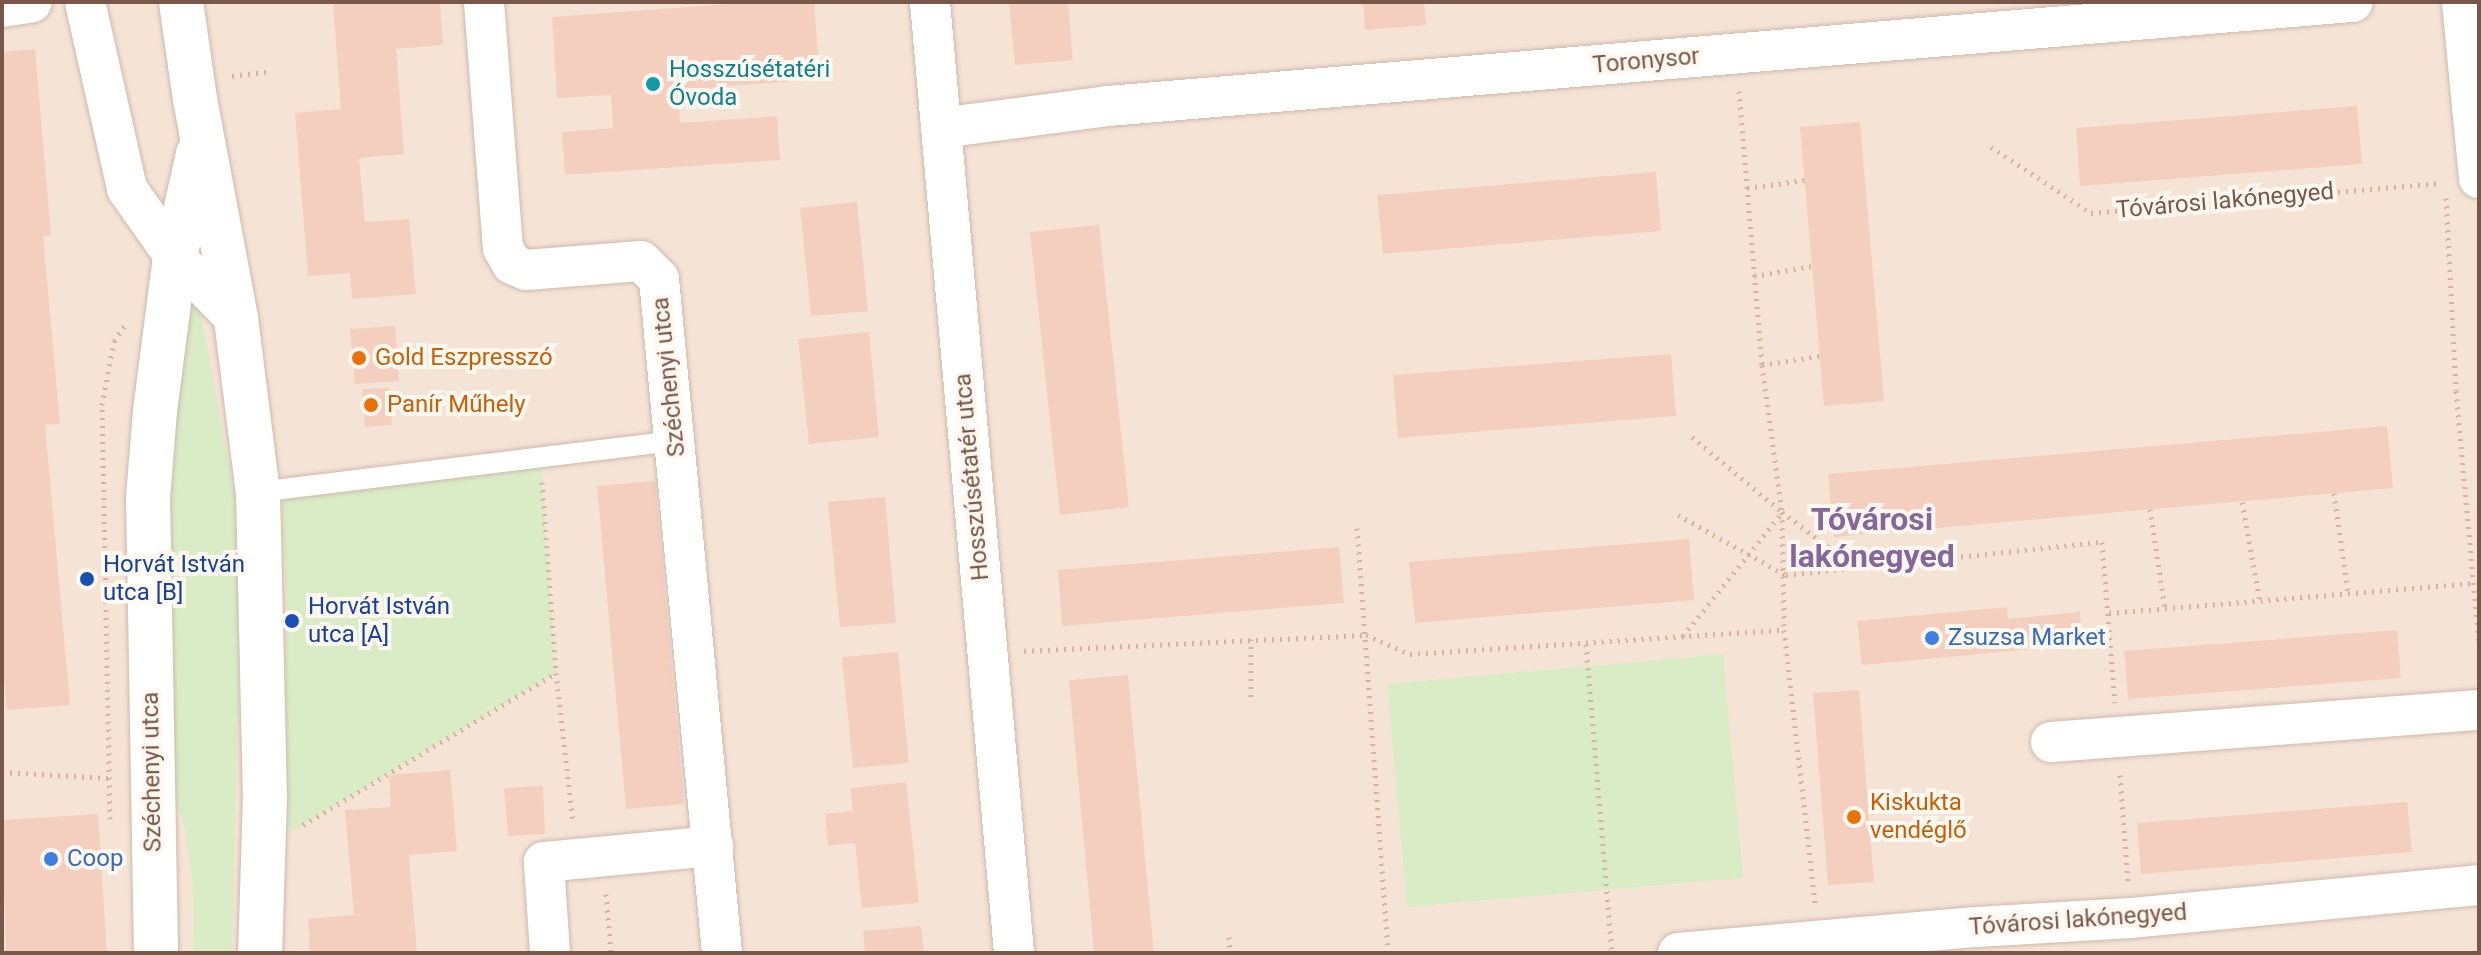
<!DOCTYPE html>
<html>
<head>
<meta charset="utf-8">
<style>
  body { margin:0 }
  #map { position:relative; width:2481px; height:955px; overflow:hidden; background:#fdf3e9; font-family:Roboto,sans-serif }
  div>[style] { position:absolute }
  .residential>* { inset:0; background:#f5e4d6 }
  .green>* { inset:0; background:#d9ecc6 }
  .building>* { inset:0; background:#f4cfbf }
  .path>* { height:5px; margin-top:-2.5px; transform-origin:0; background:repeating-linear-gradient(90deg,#d9b2a1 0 2px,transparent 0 8px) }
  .roads { filter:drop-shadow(0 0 2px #d0b9ad) drop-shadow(0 0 2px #d0b9ad) }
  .service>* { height:20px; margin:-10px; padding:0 10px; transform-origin:10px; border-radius:10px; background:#fff }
  .minor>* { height:40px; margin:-20px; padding:0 20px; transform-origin:20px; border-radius:20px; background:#fff }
  .secondary>* { height:44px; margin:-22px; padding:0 22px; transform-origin:22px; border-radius:22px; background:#fff }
  .dots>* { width:22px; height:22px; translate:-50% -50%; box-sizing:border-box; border:4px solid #fff8f0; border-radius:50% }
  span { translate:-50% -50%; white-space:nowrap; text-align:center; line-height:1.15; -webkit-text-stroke:8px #fff8f0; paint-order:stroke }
  .street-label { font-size:24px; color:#79574b }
  .culture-label { font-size:24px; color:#0d838f }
  .left { translate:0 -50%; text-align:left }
  .food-label { font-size:24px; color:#c56008 }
  .transit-label { font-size:24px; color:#164399 }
  .shop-label { font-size:24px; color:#366cbe }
  .district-label { font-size:32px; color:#85679c; font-weight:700 }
  .frame { position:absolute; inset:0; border:4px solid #79574b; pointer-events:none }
</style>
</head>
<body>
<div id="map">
  <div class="residential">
    <div style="clip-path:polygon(2px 2px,2479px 2px,2479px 953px,2px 953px)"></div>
  </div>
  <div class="green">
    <div style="clip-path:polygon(189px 297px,198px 298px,242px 534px,232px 953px,194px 953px,193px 885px,184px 824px,175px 801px,166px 551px,173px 439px)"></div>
    <div style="clip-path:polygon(540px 455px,556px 673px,289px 833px,284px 781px,287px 609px,281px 488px)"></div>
    <div style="clip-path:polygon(1723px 654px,1743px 878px,1407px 907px,1387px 684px)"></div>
  </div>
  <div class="building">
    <div style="clip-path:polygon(363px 2px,440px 2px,443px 45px,396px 49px,404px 154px,359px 158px,365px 222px,409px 219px,416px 294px,352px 299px,350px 273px,308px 276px,295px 113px,341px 109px,333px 4px)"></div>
    <div style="clip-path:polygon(755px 2px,814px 2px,820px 79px,678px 90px,680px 123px,777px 116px,780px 160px,565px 175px,562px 132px,613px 128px,611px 95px,557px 98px,552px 17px)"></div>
    <div style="clip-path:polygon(1009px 2px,1068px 2px,1073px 60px,1015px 65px)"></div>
    <div style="clip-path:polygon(1363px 2px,1424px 2px,1426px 25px,1365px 30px)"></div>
    <div style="clip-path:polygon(35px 49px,51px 235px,43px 236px,60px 424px,45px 425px,70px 705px,7px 710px,2px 658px,2px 52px)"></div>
    <div style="clip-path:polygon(2357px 106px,2362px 164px,2080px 186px,2076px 128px)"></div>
    <div style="clip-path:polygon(1860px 122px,1884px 401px,1824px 406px,1800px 127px)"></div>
    <div style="clip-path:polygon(1656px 172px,1661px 231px,1383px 254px,1377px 195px)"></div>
    <div style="clip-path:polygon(857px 202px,868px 311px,811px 316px,800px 208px)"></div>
    <div style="clip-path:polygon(1099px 225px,1129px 507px,1060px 515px,1030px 232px)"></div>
    <div style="clip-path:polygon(395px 326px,399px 381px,355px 384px,350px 329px)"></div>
    <div style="clip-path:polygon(869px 332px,879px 437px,809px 444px,798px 339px)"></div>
    <div style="clip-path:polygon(1671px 354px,1676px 416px,1398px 438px,1393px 375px)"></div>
    <div style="clip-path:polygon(389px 388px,392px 425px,365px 427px,362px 389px)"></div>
    <div style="clip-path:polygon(2387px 426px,2393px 488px,1834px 537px,1828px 474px)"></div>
    <div style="clip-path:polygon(655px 481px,684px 804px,626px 809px,597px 486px)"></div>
    <div style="clip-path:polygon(885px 497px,896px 623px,840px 627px,828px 502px)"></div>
    <div style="clip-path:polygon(1689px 539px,1694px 600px,1415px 623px,1409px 562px)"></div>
    <div style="clip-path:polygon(1339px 547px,1344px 603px,1062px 626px,1058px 570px)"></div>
    <div style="clip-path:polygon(2007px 607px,2008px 619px,2080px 612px,2083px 644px,1862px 665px,1857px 621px)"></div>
    <div style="clip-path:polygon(2397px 630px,2401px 678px,2128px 699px,2124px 651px)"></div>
    <div style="clip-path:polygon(898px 652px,909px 763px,853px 768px,842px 657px)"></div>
    <div style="clip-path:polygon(1128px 675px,1154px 953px,1094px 953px,1069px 680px)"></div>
    <div style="clip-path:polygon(1859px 690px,1874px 882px,1828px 885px,1813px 693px)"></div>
    <div style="clip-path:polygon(450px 770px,457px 851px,409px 855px,417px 953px,310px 953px,308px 919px,354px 915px,345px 810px,391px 807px,389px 775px)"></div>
    <div style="clip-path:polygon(906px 782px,919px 903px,862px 908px,855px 843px,828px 846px,825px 814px,853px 811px,850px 788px)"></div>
    <div style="clip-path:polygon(543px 786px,545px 834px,508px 836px,504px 788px)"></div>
    <div style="clip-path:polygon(2407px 802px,2412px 852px,2141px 874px,2137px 823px)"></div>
    <div style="clip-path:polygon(98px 814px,107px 953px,6px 953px,2px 820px)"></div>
    <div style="clip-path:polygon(921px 926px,924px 953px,865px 953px,863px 931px)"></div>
  </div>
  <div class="path">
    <div style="left:232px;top:76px;width:38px;rotate:-7deg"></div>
    <div style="left:1739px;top:91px;width:275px;rotate:85.2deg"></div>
    <div style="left:1762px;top:365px;width:148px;rotate:82.3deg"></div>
    <div style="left:1782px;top:512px;width:118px;rotate:89deg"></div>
    <div style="left:1784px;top:630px;width:276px;rotate:83.5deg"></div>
    <div style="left:1991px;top:147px;width:120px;rotate:33.4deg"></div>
    <div style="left:2091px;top:213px;width:351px;rotate:-4.9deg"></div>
    <div style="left:1747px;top:188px;width:58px;rotate:-8deg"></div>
    <div style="left:2446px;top:198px;width:193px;rotate:87deg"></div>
    <div style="left:2456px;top:391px;width:254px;rotate:84.8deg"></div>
    <div style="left:1754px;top:276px;width:59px;rotate:-9.8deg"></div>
    <div style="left:1762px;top:365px;width:58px;rotate:-9deg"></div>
    <div style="left:1692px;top:437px;width:117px;rotate:39.8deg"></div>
    <div style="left:1782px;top:512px;width:90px;rotate:36.9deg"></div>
    <div style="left:542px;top:482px;width:192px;rotate:85.8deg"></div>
    <div style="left:556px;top:673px;width:151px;rotate:83.5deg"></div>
    <div style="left:2334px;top:493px;width:101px;rotate:82deg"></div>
    <div style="left:2242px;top:502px;width:101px;rotate:79.7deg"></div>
    <div style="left:2150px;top:509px;width:101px;rotate:81.5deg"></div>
    <div style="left:1678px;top:515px;width:124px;rotate:29.1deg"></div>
    <div style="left:1786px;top:575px;width:318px;rotate:-6deg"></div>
    <div style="left:2102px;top:542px;width:161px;rotate:85.4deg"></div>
    <div style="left:1357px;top:528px;width:426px;rotate:85.8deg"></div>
    <div style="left:2109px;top:613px;width:366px;rotate:-4.7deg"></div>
    <div style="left:1683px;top:636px;width:158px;rotate:-51.2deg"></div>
    <div style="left:1251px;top:639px;width:62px;rotate:90deg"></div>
    <div style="left:1586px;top:644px;width:310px;rotate:85.2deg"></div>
    <div style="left:1024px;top:651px;width:342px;rotate:-2.7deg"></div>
    <div style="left:1366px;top:635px;width:48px;rotate:23.4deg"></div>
    <div style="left:1410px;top:654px;width:375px;rotate:-3.7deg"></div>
    <div style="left:2px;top:772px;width:107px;rotate:3.2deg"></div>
    <div style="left:2120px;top:775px;width:106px;rotate:85.7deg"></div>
    <div style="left:110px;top:819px;width:414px;rotate:-91.1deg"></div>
    <div style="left:102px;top:405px;width:65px;rotate:-79.4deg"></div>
    <div style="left:114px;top:341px;width:19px;rotate:-55deg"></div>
    <div style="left:303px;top:825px;width:295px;rotate:-31deg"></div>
    <div style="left:606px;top:894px;width:59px;rotate:85.2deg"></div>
    <div style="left:1229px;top:937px;width:16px;rotate:86deg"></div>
  </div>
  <div class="roads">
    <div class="service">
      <div style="left:258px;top:492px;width:420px;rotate:-7deg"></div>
    </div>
    <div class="minor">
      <div style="left:85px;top:2px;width:192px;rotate:77.3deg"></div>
      <div style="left:127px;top:189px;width:83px;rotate:54.8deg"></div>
      <div style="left:175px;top:257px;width:87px;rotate:45.5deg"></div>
      <div style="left:484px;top:2px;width:247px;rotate:85.6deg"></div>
      <div style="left:503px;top:248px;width:18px;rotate:61deg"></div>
      <div style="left:512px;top:264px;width:15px;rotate:23deg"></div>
      <div style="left:526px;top:270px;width:115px;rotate:-4.5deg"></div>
      <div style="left:641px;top:261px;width:25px;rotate:45deg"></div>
      <div style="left:659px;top:279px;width:677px;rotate:84.66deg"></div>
      <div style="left:930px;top:2px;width:955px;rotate:84.95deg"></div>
      <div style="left:2462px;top:2px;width:177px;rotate:84.5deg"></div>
      <div style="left:2px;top:7px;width:30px;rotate:-9deg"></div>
      <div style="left:941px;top:128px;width:168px;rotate:-7.5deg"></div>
      <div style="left:1108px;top:106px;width:1249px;rotate:-4.78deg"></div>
      <div style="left:2051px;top:742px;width:429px;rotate:-4.3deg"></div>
      <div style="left:550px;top:953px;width:91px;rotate:-93.8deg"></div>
      <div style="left:544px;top:862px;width:170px;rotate:-5.4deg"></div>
      <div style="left:1678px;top:953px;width:299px;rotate:-5deg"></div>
      <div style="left:1976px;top:927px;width:155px;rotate:-3.3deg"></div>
      <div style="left:2131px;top:918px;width:350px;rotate:-5.4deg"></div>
    </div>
    <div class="secondary">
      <div style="left:181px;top:2px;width:98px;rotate:81.8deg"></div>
      <div style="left:195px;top:99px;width:224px;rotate:79.4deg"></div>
      <div style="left:236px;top:319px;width:174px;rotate:82.8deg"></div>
      <div style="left:258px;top:492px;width:305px;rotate:88.7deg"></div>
      <div style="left:265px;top:797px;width:156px;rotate:91.8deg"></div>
      <div style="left:156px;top:953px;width:455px;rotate:-91deg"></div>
      <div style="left:148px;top:498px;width:87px;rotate:-85.4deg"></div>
      <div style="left:155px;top:411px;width:155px;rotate:-82.6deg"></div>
      <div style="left:175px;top:257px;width:106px;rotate:-77.4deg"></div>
    </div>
  </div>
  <div class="dots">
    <div style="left:653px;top:84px;background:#0f9aa8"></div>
    <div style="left:359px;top:358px;background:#e8710a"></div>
    <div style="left:371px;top:405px;background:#e8710a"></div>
    <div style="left:87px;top:579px;background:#1a4fb4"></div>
    <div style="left:292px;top:621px;background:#1a4fb4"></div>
    <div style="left:1932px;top:638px;background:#3f7fe0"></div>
    <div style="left:1854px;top:817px;background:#e8710a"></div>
    <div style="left:51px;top:859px;background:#3f7fe0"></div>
  </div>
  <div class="street-label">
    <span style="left:1646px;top:61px;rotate:-5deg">Toronysor</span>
    <span style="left:2225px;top:201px;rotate:-5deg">Tóvárosi lakónegyed</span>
    <span style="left:669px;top:377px;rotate:-96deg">Széchenyi utca</span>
    <span style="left:972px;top:477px;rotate:-95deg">Hosszúsétatér utca</span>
    <span style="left:152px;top:772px;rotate:-91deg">Széchenyi utca</span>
    <span style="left:2078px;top:920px;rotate:-4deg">Tóvárosi lakónegyed</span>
  </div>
  <div class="culture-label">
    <span class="left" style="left:669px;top:84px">Hosszúsétatéri<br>Óvoda</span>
  </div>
  <div class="food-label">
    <span class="left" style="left:375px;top:358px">Gold Eszpresszó</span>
    <span class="left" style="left:387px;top:405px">Panír Műhely</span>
    <span class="left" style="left:1870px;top:817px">Kiskukta<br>vendéglő</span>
  </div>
  <div class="transit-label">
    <span class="left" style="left:103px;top:579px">Horvát István<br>utca [B]</span>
    <span class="left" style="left:308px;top:621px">Horvát István<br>utca [A]</span>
  </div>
  <div class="shop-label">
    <span class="left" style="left:1948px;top:638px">Zsuzsa Market</span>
    <span class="left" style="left:67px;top:859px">Coop</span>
  </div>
  <div class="district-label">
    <span style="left:1872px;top:538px">Tóvárosi<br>lakónegyed</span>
  </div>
  <div class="frame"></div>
</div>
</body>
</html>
